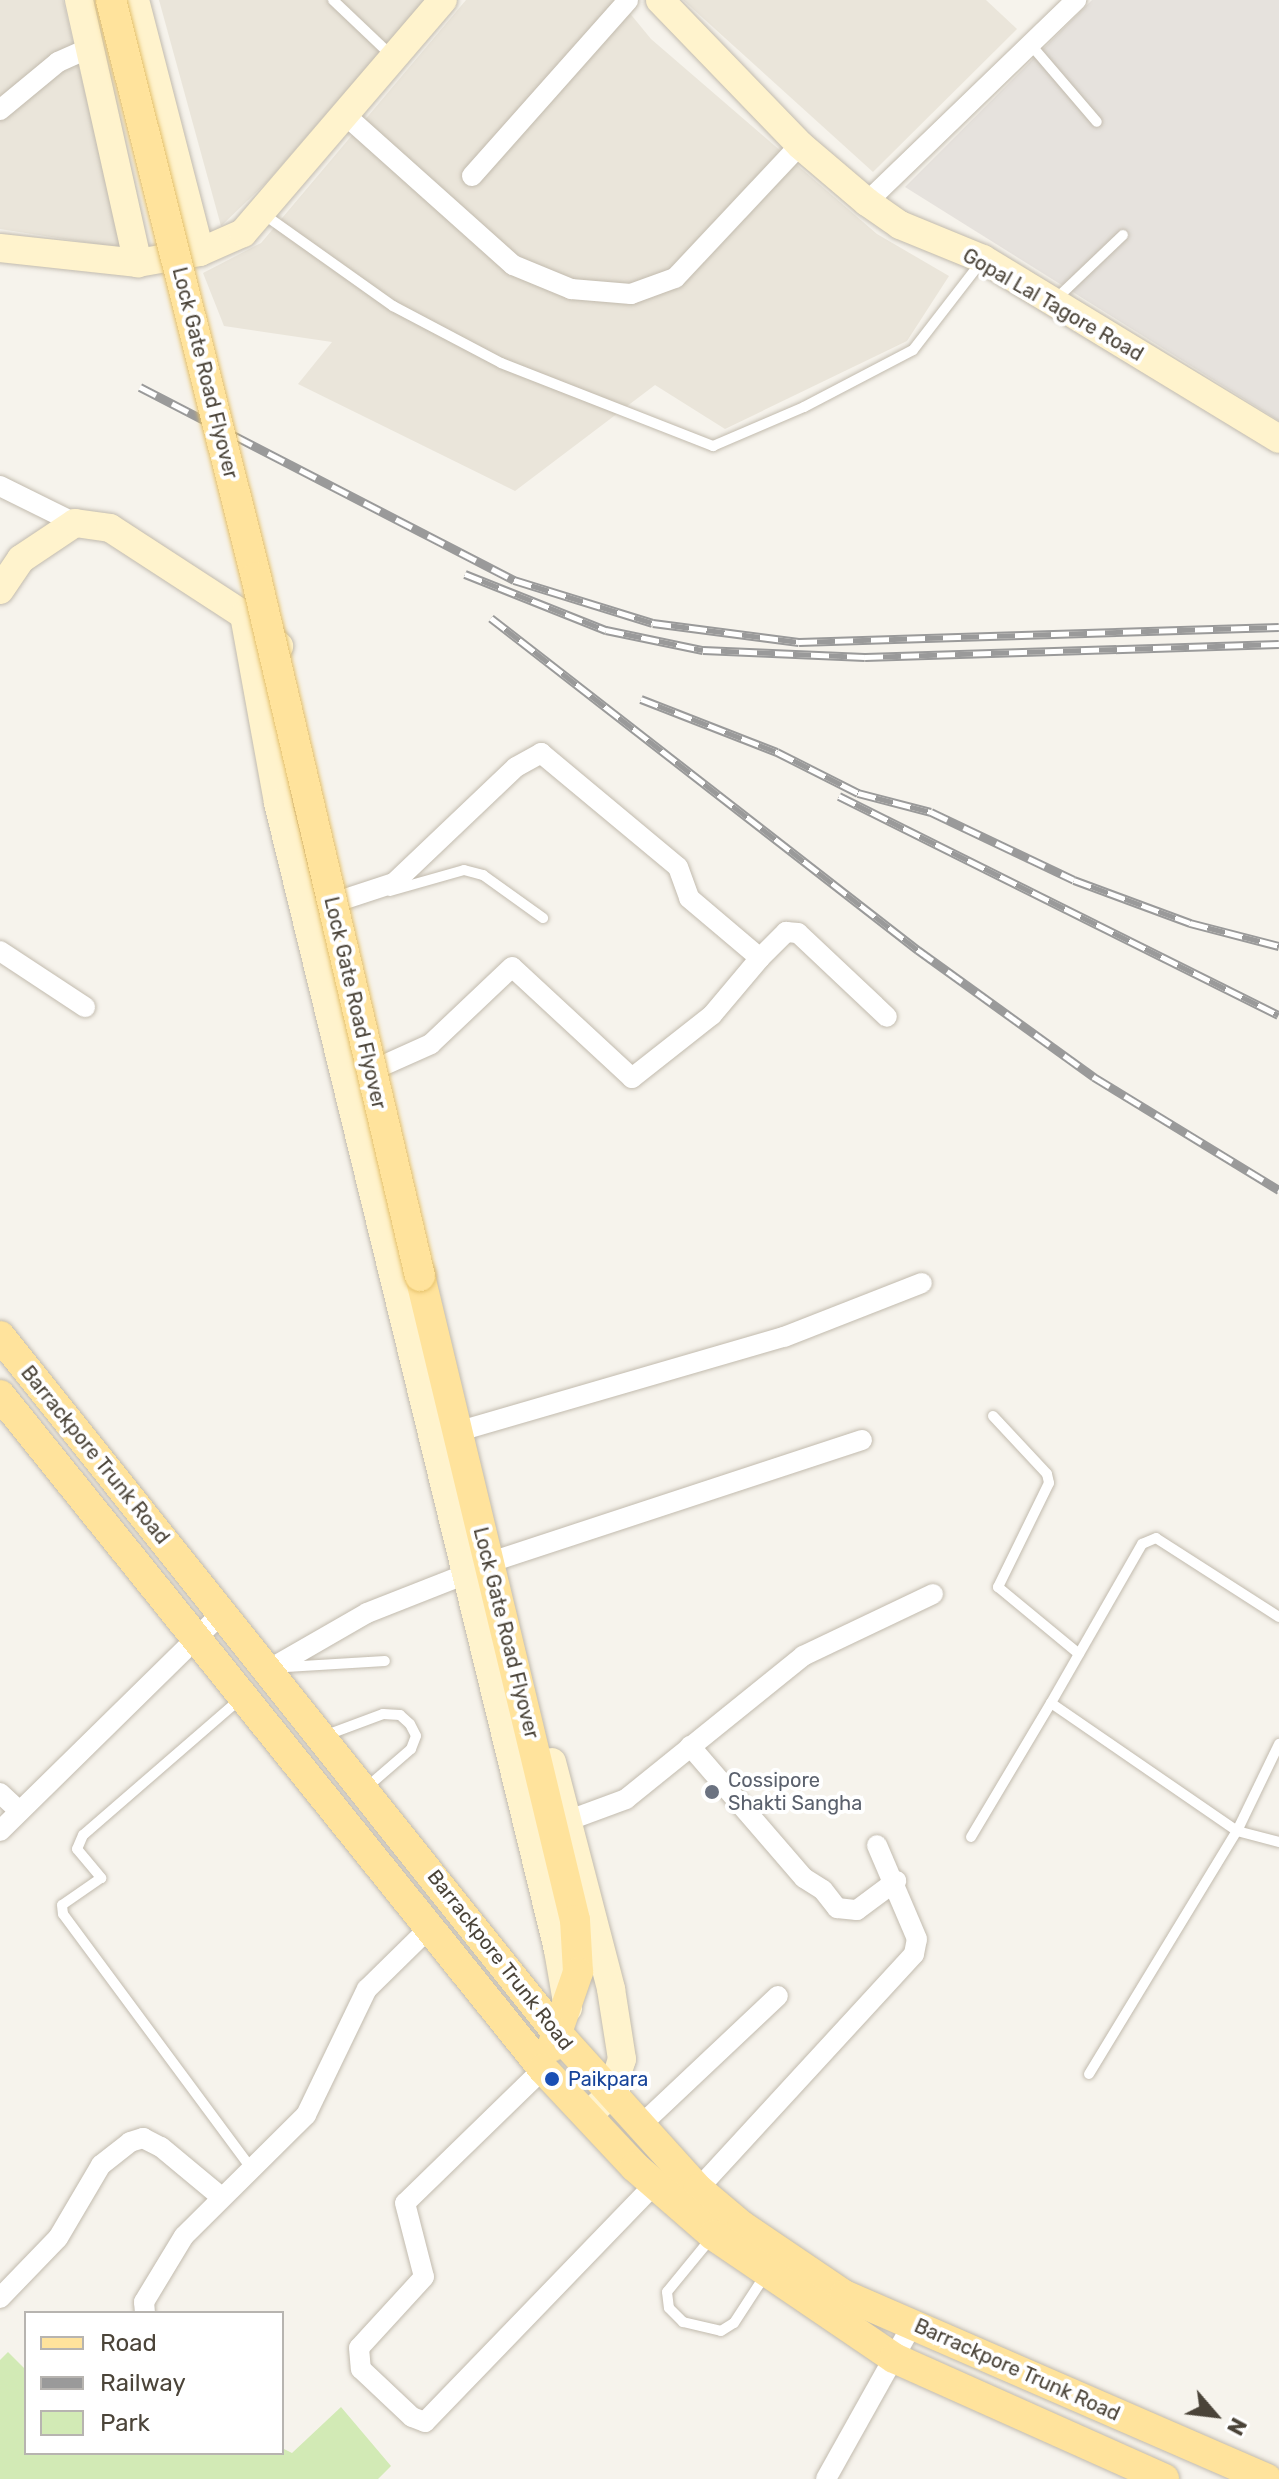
<!DOCTYPE html>
<html>
<head>
<meta charset="utf-8">
<style>
  body { margin:0 }
  #map { position:relative; width:1279px; height:2479px; overflow:hidden; background:#f6f3ec; font-family:Rubik,sans-serif }
  div>[style] { position:absolute }
  .residential>* { inset:0; background:#eae5da }
  .industrial>* { inset:0; background:#e6e2dd }
  .green>* { inset:0; background:#d2eab5 }
  .roads { filter:drop-shadow(0 0 2px #c2bbae) drop-shadow(0 0 2px #c2bbae) }
  .lane>* { height:10px; margin:-5px; padding:0 5px; transform-origin:5px; border-radius:5px; background:#fff }
  .street>* { height:20px; margin:-10px; padding:0 10px; transform-origin:10px; border-radius:10px; background:#fff }
  .secondary>* { height:28px; margin:-14px; padding:0 14px; transform-origin:14px; border-radius:14px; background:#fff3cd }
  .primary>* { height:30px; margin:-15px; padding:0 15px; transform-origin:15px; border-radius:15px; background:#ffe39c }
  .rail>* { height:9px; margin-top:-4.5px; transform-origin:0; background:repeating-linear-gradient(90deg,#fff 0 18px,#9a9a9a 0 36px); box-sizing:border-box; border-block:2px solid #9a9a9a }
  .bridges { filter:drop-shadow(0 0 2px #e6c16a) drop-shadow(0 0 2px #e6c16a) }
  .primary-bridge>* { height:30px; margin:-15px; padding:0 15px; transform-origin:15px; border-radius:15px; background:#ffe39c }
  .dots>* { width:22px; height:22px; translate:-50% -50%; box-sizing:border-box; border:4px solid #fff; border-radius:50% }
  span { translate:-50% -50%; white-space:nowrap; text-align:center; line-height:1.15; -webkit-text-stroke:8px #fff; paint-order:stroke }
  .street-label { font-size:20px; color:#4b4439 }
  .worship-label { font-size:20px; color:#5b616d }
  .left { translate:0 -50%; text-align:left }
  .transit-label { font-size:20px; color:#164399 }
  .legend { position:absolute; left:24px; top:2311px; width:260px; height:144px; box-sizing:border-box; background:#fff; border:2px solid #b7b4b0; margin:0; padding:10px 14px; list-style:none; font-size:24px; color:#4b4439 }
  .legend li { display:flex; align-items:center; gap:16px; height:40px }
  .legend b { width:40px; border:2px solid #b7b4b0 }
  .north { position:absolute; left:1175px; top:2375px; width:80px; height:80px; -webkit-text-stroke:6px #fff; paint-order:stroke; rotate:118deg; font-size:22px; font-weight:700; line-height:32px; text-align:center; color:#4b4439 }
  .north::after { content:''; display:block; margin:auto; width:28px; height:36px; background:#4b4439; clip-path:polygon(50% 0,100% 100%,50% 72%,0 100%) }
</style>
</head>
<body>
<div id="map">
  <div class="residential">
    <div style="clip-path:polygon(0 0,63px 0,122px 248px,0 229px)"></div>
    <div style="clip-path:polygon(159px 0,425px 0,267px 182px,221px 226px)"></div>
    <div style="clip-path:polygon(466px 0,619px 0,651px 39px,877px 234px,949px 276px,907px 341px,725px 429px,655px 385px,515px 491px,298px 384px,332px 342px,224px 326px,203px 273px,261px 243px)"></div>
    <div style="clip-path:polygon(683px 0,986px 0,1017px 29px,873px 172px)"></div>
  </div>
  <div class="industrial">
    <div style="clip-path:polygon(1092px 0,1279px 0,1279px 421px,905px 187px)"></div>
  </div>
  <div class="green">
    <div style="clip-path:polygon(8px 2352px,26px 2370px,26px 2453px,282px 2453px,282px 2448px,292px 2453px,341px 2407px,391px 2466px,378px 2479px,0 2479px,0 2360px)"></div>
  </div>
  <div class="roads">
    <div class="lane">
      <div style="left:333px;top:0;width:80px;rotate:43.5deg"></div>
      <div style="left:1031px;top:45px;width:101px;rotate:49.4deg"></div>
      <div style="left:262px;top:213px;width:161px;rotate:35.4deg"></div>
      <div style="left:393px;top:306px;width:122px;rotate:27.8deg"></div>
      <div style="left:501px;top:363px;width:228px;rotate:21.4deg"></div>
      <div style="left:713px;top:446px;width:99px;rotate:-23.2deg"></div>
      <div style="left:804px;top:407px;width:123px;rotate:-27.6deg"></div>
      <div style="left:913px;top:350px;width:111px;rotate:-52.3deg"></div>
      <div style="left:1055px;top:300px;width:94px;rotate:-43.7deg"></div>
      <div style="left:390px;top:891px;width:77px;rotate:-15.8deg"></div>
      <div style="left:464px;top:870px;width:20px;rotate:15deg"></div>
      <div style="left:483px;top:875px;width:74px;rotate:35.6deg"></div>
      <div style="left:993px;top:1416px;width:79px;rotate:47deg"></div>
      <div style="left:1047px;top:1474px;width:9px;rotate:77deg"></div>
      <div style="left:1049px;top:1483px;width:116px;rotate:116.1deg"></div>
      <div style="left:998px;top:1587px;width:105px;rotate:39.6deg"></div>
      <div style="left:1279px;top:1617px;width:146px;rotate:-147.3deg"></div>
      <div style="left:1156px;top:1538px;width:15px;rotate:157deg"></div>
      <div style="left:1142px;top:1544px;width:183px;rotate:119.8deg"></div>
      <div style="left:1051px;top:1703px;width:226px;rotate:34.5deg"></div>
      <div style="left:1237px;top:1831px;width:97px;rotate:-64.2deg"></div>
      <div style="left:286px;top:1667px;width:99px;rotate:-3.5deg"></div>
      <div style="left:239px;top:1700px;width:206px;rotate:139.1deg"></div>
      <div style="left:83px;top:1835px;width:15px;rotate:113deg"></div>
      <div style="left:77px;top:1849px;width:38px;rotate:50deg"></div>
      <div style="left:101px;top:1878px;width:47px;rotate:145.3deg"></div>
      <div style="left:62px;top:1905px;width:9px;rotate:84deg"></div>
      <div style="left:63px;top:1914px;width:317px;rotate:53.5deg"></div>
      <div style="left:324px;top:1736px;width:63px;rotate:-20.4deg"></div>
      <div style="left:383px;top:1714px;width:17px;rotate:3deg"></div>
      <div style="left:400px;top:1715px;width:13px;rotate:42deg"></div>
      <div style="left:410px;top:1724px;width:13px;rotate:63deg"></div>
      <div style="left:416px;top:1736px;width:14px;rotate:111deg"></div>
      <div style="left:411px;top:1749px;width:60px;rotate:139.1deg"></div>
      <div style="left:971px;top:1837px;width:156px;rotate:-59.2deg"></div>
      <div style="left:1089px;top:2074px;width:285px;rotate:-58.7deg"></div>
      <div style="left:1237px;top:1831px;width:43px;rotate:14.7deg"></div>
      <div style="left:712px;top:2237px;width:71px;rotate:129.3deg"></div>
      <div style="left:667px;top:2292px;width:16px;rotate:83deg"></div>
      <div style="left:669px;top:2308px;width:20px;rotate:45deg"></div>
      <div style="left:683px;top:2322px;width:39px;rotate:13deg"></div>
      <div style="left:721px;top:2331px;width:15px;rotate:-32deg"></div>
      <div style="left:734px;top:2323px;width:59px;rotate:-56.9deg"></div>
    </div>
    <div class="street">
      <div style="left:0;top:110px;width:75px;rotate:-39.6deg"></div>
      <div style="left:58px;top:62px;width:36px;rotate:-24deg"></div>
      <div style="left:343px;top:113px;width:228px;rotate:41.8deg"></div>
      <div style="left:513px;top:265px;width:63px;rotate:22.5deg"></div>
      <div style="left:571px;top:289px;width:60px;rotate:4.8deg"></div>
      <div style="left:631px;top:294px;width:47px;rotate:-20deg"></div>
      <div style="left:675px;top:278px;width:183px;rotate:-46.8deg"></div>
      <div style="left:472px;top:176px;width:235px;rotate:-48.4deg"></div>
      <div style="left:867px;top:202px;width:291px;rotate:-44deg"></div>
      <div style="left:0;top:486px;width:84px;rotate:26.3deg"></div>
      <div style="left:345px;top:899px;width:52px;rotate:-18.1deg"></div>
      <div style="left:394px;top:883px;width:168px;rotate:-43.6deg"></div>
      <div style="left:516px;top:767px;width:29px;rotate:-29deg"></div>
      <div style="left:541px;top:753px;width:178px;rotate:39.8deg"></div>
      <div style="left:678px;top:867px;width:33px;rotate:70deg"></div>
      <div style="left:689px;top:898px;width:93px;rotate:40.2deg"></div>
      <div style="left:760px;top:958px;width:75px;rotate:130.1deg"></div>
      <div style="left:712px;top:1015px;width:102px;rotate:141.8deg"></div>
      <div style="left:632px;top:1078px;width:163px;rotate:-137.2deg"></div>
      <div style="left:512px;top:967px;width:112px;rotate:136.5deg"></div>
      <div style="left:431px;top:1044px;width:51px;rotate:155.9deg"></div>
      <div style="left:0;top:951px;width:102px;rotate:33.4deg"></div>
      <div style="left:760px;top:958px;width:37px;rotate:-45deg"></div>
      <div style="left:786px;top:932px;width:12px;rotate:5deg"></div>
      <div style="left:798px;top:933px;width:122px;rotate:43.3deg"></div>
      <div style="left:470px;top:1428px;width:327px;rotate:-16.2deg"></div>
      <div style="left:784px;top:1337px;width:148px;rotate:-21.4deg"></div>
      <div style="left:500px;top:1559px;width:381px;rotate:-18.2deg"></div>
      <div style="left:268px;top:1670px;width:114px;rotate:-29.9deg"></div>
      <div style="left:367px;top:1613px;width:106px;rotate:-21.5deg"></div>
      <div style="left:690px;top:1746px;width:174px;rotate:49.2deg"></div>
      <div style="left:804px;top:1878px;width:22px;rotate:32deg"></div>
      <div style="left:823px;top:1890px;width:23px;rotate:52deg"></div>
      <div style="left:837px;top:1908px;width:20px;rotate:6deg"></div>
      <div style="left:857px;top:1910px;width:49px;rotate:-36.6deg"></div>
      <div style="left:0;top:1793px;width:26px;rotate:43deg"></div>
      <div style="left:567px;top:1821px;width:63px;rotate:-20.4deg"></div>
      <div style="left:626px;top:1799px;width:228px;rotate:-38.9deg"></div>
      <div style="left:803px;top:1656px;width:144px;rotate:-25.5deg"></div>
      <div style="left:0;top:1831px;width:311px;rotate:-44.5deg"></div>
      <div style="left:543px;top:2069px;width:192px;rotate:135.8deg"></div>
      <div style="left:405px;top:2203px;width:76px;rotate:75.6deg"></div>
      <div style="left:424px;top:2277px;width:96px;rotate:132.5deg"></div>
      <div style="left:359px;top:2348px;width:21px;rotate:85deg"></div>
      <div style="left:361px;top:2369px;width:70px;rotate:43.3deg"></div>
      <div style="left:412px;top:2417px;width:14px;rotate:21deg"></div>
      <div style="left:425px;top:2422px;width:331px;rotate:-46deg"></div>
      <div style="left:641px;top:2125px;width:188px;rotate:-43.3deg"></div>
      <div style="left:698px;top:2189px;width:319px;rotate:-47.4deg"></div>
      <div style="left:914px;top:1954px;width:15px;rotate:-79deg"></div>
      <div style="left:917px;top:1939px;width:102px;rotate:-113.1deg"></div>
      <div style="left:0;top:2298px;width:83px;rotate:-46deg"></div>
      <div style="left:58px;top:2238px;width:85px;rotate:-59.5deg"></div>
      <div style="left:101px;top:2165px;width:37px;rotate:-38deg"></div>
      <div style="left:130px;top:2142px;width:14px;rotate:-17deg"></div>
      <div style="left:143px;top:2138px;width:20px;rotate:27deg"></div>
      <div style="left:161px;top:2147px;width:77px;rotate:39.7deg"></div>
      <div style="left:145px;top:2313px;width:11px;rotate:-95deg"></div>
      <div style="left:144px;top:2302px;width:77px;rotate:-58.8deg"></div>
      <div style="left:184px;top:2236px;width:172px;rotate:-44.8deg"></div>
      <div style="left:306px;top:2115px;width:140px;rotate:-64.2deg"></div>
      <div style="left:367px;top:1989px;width:87px;rotate:-44.5deg"></div>
      <div style="left:826px;top:2479px;width:176px;rotate:-60.8deg"></div>
    </div>
    <div class="secondary">
      <div style="left:79px;top:0;width:270px;rotate:77.4deg"></div>
      <div style="left:135px;top:0;width:260px;rotate:75.5deg"></div>
      <div style="left:660px;top:0;width:202px;rotate:46deg"></div>
      <div style="left:800px;top:145px;width:88px;rotate:40.4deg"></div>
      <div style="left:867px;top:202px;width:40px;rotate:34.9deg"></div>
      <div style="left:900px;top:225px;width:90px;rotate:22.3deg"></div>
      <div style="left:983px;top:259px;width:346px;rotate:31.3deg"></div>
      <div style="left:0;top:248px;width:139px;rotate:6.2deg"></div>
      <div style="left:138px;top:263px;width:63px;rotate:-10.1deg"></div>
      <div style="left:200px;top:252px;width:47px;rotate:-23.8deg"></div>
      <div style="left:243px;top:233px;width:307px;rotate:-49.4deg"></div>
      <div style="left:0;top:590px;width:37px;rotate:-56deg"></div>
      <div style="left:21px;top:559px;width:65px;rotate:-33.7deg"></div>
      <div style="left:75px;top:523px;width:35px;rotate:8deg"></div>
      <div style="left:110px;top:528px;width:160px;rotate:33deg"></div>
      <div style="left:244px;top:615px;width:47px;rotate:41.5deg"></div>
      <div style="left:244px;top:615px;width:191px;rotate:79.7deg"></div>
      <div style="left:278px;top:803px;width:1181px;rotate:76.28deg"></div>
      <div style="left:558px;top:1950px;width:59px;rotate:80.2deg"></div>
      <div style="left:552px;top:1762px;width:235px;rotate:75.4deg"></div>
      <div style="left:611px;top:1989px;width:71px;rotate:81.1deg"></div>
      <div style="left:622px;top:2059px;width:38px;rotate:108deg"></div>
      <div style="left:610px;top:2095px;width:31px;rotate:138deg"></div>
    </div>
    <div class="primary">
      <div style="left:420px;top:1276px;width:662px;rotate:76.47deg"></div>
      <div style="left:575px;top:1920px;width:52px;rotate:86.7deg"></div>
      <div style="left:578px;top:1972px;width:79px;rotate:109.1deg"></div>
      <div style="left:0;top:1336px;width:894px;rotate:51.36deg"></div>
      <div style="left:558px;top:2034px;width:209px;rotate:47.9deg"></div>
      <div style="left:698px;top:2189px;width:57px;rotate:40.1deg"></div>
      <div style="left:742px;top:2226px;width:123px;rotate:34.1deg"></div>
      <div style="left:844px;top:2295px;width:461px;rotate:23.5deg"></div>
      <div style="left:0;top:1395px;width:866px;rotate:51.14deg"></div>
      <div style="left:543px;top:2069px;width:134px;rotate:46.8deg"></div>
      <div style="left:635px;top:2167px;width:103px;rotate:41.1deg"></div>
      <div style="left:713px;top:2235px;width:219px;rotate:34.2deg"></div>
      <div style="left:894px;top:2358px;width:296px;rotate:24.1deg"></div>
    </div>
  </div>
  <div class="rail">
    <div style="left:140px;top:387px;width:421px;rotate:27.3deg"></div>
    <div style="left:514px;top:580px;width:145px;rotate:17.2deg"></div>
    <div style="left:653px;top:623px;width:147px;rotate:7.4deg"></div>
    <div style="left:799px;top:642px;width:480px;rotate:-1.8deg"></div>
    <div style="left:465px;top:574px;width:152px;rotate:21.7deg"></div>
    <div style="left:606px;top:630px;width:99px;rotate:11.7deg"></div>
    <div style="left:703px;top:650px;width:162px;rotate:2.5deg"></div>
    <div style="left:865px;top:657px;width:414px;rotate:-1.8deg"></div>
    <div style="left:491px;top:618px;width:541px;rotate:37.87deg"></div>
    <div style="left:918px;top:950px;width:217px;rotate:35.8deg"></div>
    <div style="left:1094px;top:1077px;width:217px;rotate:31.4deg"></div>
    <div style="left:641px;top:699px;width:146px;rotate:21.3deg"></div>
    <div style="left:777px;top:752px;width:91px;rotate:26.8deg"></div>
    <div style="left:858px;top:793px;width:75px;rotate:14.6deg"></div>
    <div style="left:931px;top:812px;width:158px;rotate:25.4deg"></div>
    <div style="left:1074px;top:880px;width:124px;rotate:20.3deg"></div>
    <div style="left:1190px;top:923px;width:92px;rotate:14.5deg"></div>
    <div style="left:839px;top:796px;width:491px;rotate:26.5deg"></div>
  </div>
  <div class="bridges">
    <div class="primary-bridge">
      <div style="left:111px;top:0;width:595px;rotate:75.89deg"></div>
      <div style="left:256px;top:577px;width:718px;rotate:76.8deg"></div>
    </div>
  </div>
  <div class="dots">
    <div style="left:712px;top:1792px;background:#6b7280"></div>
    <div style="left:552px;top:2079px;background:#1a4fb4"></div>
  </div>
  <div class="street-label">
    <span style="left:1053px;top:305px;rotate:30deg">Gopal Lal Tagore Road</span>
    <span style="left:205px;top:373px;rotate:76deg">Lock Gate Road Flyover</span>
    <span style="left:355px;top:1003px;rotate:77deg">Lock Gate Road Flyover</span>
    <span style="left:95px;top:1455px;rotate:51deg">Barrackpore Trunk Road</span>
    <span style="left:506px;top:1633px;rotate:76deg">Lock Gate Road Flyover</span>
    <span style="left:500px;top:1960px;rotate:52deg">Barrackpore Trunk Road</span>
    <span style="left:1017px;top:2370px;rotate:24deg">Barrackpore Trunk Road</span>
  </div>
  <div class="worship-label">
    <span class="left" style="left:728px;top:1792px">Cossipore<br>Shakti Sangha</span>
  </div>
  <div class="transit-label">
    <span class="left" style="left:568px;top:2079px">Paikpara</span>
  </div>
  <ul class="legend">
  <li><b style="height:10px;background:#ffe39c"></b>Road</li>
  <li><b style="height:10px;background:#9a9a9a"></b>Railway</li>
  <li><b style="height:22px;background:#d2eab5"></b>Park</li>
  </ul>
  <div class="north">N</div>
</div>
</body>
</html>
